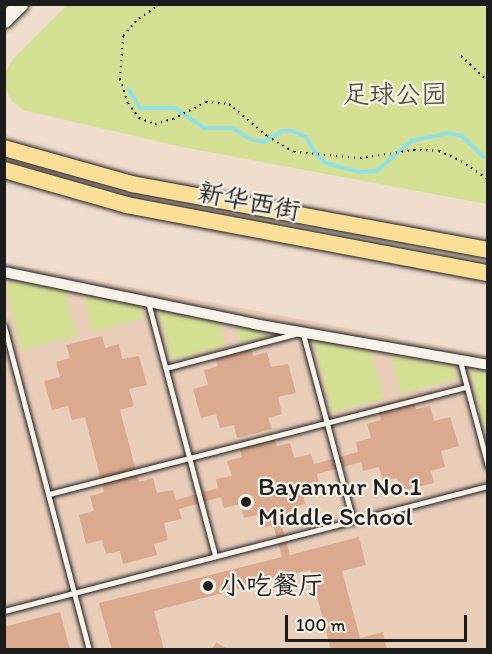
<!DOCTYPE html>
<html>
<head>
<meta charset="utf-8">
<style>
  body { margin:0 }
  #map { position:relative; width:492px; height:654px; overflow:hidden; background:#efddcd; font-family:Itim,"LXGW WenKai TC",sans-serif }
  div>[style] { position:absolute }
  .built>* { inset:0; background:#e9ceba }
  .green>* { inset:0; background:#d4e194 }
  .stream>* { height:4px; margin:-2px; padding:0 2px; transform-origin:2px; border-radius:2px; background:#8fe0e7 }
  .building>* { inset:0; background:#dbaa8e }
  .path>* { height:2px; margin-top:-1px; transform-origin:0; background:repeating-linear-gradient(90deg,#1c1c1c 0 1.5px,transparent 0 6px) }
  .roads { filter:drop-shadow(0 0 2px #1c1c1c) drop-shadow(0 0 2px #1c1c1c) }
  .lane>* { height:5px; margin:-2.5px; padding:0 2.5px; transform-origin:2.5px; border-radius:2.5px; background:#f7f3e8 }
  .street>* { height:10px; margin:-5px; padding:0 5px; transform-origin:5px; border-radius:5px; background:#f7f3e8 }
  .secondary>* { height:15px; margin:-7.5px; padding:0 7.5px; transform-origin:7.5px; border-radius:7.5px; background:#f7f3e8 }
  .primary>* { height:16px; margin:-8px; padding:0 8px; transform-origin:8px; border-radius:8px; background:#fbdf96 }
  .dots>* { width:16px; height:16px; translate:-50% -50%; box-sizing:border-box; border:3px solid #f7f3e8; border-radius:50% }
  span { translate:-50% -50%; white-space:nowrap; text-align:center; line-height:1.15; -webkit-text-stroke:4.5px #f7f3e8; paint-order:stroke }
  .park-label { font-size:26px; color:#535740 }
  .street-label { font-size:26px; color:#1c1c1c }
  .poi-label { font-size:26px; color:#1c1c1c }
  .left { translate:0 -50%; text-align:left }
  .frame { position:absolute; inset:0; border:6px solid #1c1c1c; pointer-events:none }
  .scale { position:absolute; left:285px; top:615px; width:182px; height:27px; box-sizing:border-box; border:3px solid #1c1c1c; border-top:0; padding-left:8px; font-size:18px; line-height:21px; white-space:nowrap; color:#1c1c1c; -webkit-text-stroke:4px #f7f3e8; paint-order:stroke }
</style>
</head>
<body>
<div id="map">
  <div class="built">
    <div style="clip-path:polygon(4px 263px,487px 355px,487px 649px,5px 649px)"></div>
  </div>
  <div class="green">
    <div style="clip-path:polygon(67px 5px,487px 5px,487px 204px,182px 147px,23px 110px,12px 101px,5px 89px,5px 73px,13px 59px)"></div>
    <div style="clip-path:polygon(15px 281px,65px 291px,76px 336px,22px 350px,6px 287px)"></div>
    <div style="clip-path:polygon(83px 295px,140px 307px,143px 318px,93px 332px)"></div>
    <div style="clip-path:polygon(159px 311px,219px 323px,225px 345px,172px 360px)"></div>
    <div style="clip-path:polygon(236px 326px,273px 334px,240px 342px)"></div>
    <div style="clip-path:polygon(314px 341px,371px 352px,384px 399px,332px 412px)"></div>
    <div style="clip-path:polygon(391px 356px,453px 367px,457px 379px,401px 394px)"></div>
    <div style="clip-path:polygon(470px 370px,487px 374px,487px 436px)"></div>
  </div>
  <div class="stream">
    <div style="left:129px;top:90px;width:21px;rotate:59deg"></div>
    <div style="left:140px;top:108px;width:35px"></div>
    <div style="left:175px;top:108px;width:36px;rotate:34deg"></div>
    <div style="left:205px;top:128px;width:28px"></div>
    <div style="left:233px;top:128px;width:20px;rotate:33deg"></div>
    <div style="left:250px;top:139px;width:14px;rotate:12deg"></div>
    <div style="left:264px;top:142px;width:21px;rotate:-31deg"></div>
    <div style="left:282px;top:131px;width:10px"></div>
    <div style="left:292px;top:131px;width:15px;rotate:23deg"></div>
    <div style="left:306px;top:137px;width:22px;rotate:58deg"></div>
    <div style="left:318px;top:156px;width:11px;rotate:41deg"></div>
    <div style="left:326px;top:163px;width:35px;rotate:15deg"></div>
    <div style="left:360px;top:172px;width:17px;rotate:-3deg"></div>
    <div style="left:377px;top:171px;width:45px;rotate:-41.4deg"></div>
    <div style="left:411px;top:141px;width:38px;rotate:-12deg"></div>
    <div style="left:448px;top:133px;width:14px;rotate:12deg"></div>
    <div style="left:462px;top:136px;width:30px;rotate:44deg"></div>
  </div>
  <div class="building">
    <div style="clip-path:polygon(102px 336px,105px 348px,119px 344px,122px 359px,139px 356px,147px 385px,129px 389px,134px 406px,120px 410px,139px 482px,153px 478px,157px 493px,173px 490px,176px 500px,218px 488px,216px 479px,232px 476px,227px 461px,242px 457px,238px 443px,273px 435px,277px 446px,290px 443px,294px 458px,311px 454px,314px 464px,358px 452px,356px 442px,371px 438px,367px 424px,381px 420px,377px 406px,413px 398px,416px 409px,430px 406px,434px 421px,450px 417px,459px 446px,441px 451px,445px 467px,431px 471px,434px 483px,400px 491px,397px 478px,383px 481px,379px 467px,363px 471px,361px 462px,317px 474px,319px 483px,301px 488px,305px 504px,292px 508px,295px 520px,281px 523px,290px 555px,359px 537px,366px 565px,342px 571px,360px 638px,383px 632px,387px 650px,331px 650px,310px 570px,154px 611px,164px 650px,112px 650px,99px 603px,282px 557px,273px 525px,261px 528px,257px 515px,244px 518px,240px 504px,224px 508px,221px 497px,179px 509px,182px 519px,164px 523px,168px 540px,154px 544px,157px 555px,123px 564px,120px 551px,106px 554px,102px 540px,86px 544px,79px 515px,94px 511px,90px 496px,104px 492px,85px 417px,72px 420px,68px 406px,52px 410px,44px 381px,60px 377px,56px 362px,70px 358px,66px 345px)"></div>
    <div style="clip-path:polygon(250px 344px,253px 356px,267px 352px,271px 367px,288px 364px,296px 393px,278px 397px,282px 414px,268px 418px,272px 429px,237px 438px,234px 425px,220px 428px,216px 414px,201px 418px,193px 389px,208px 385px,204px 370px,218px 366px,214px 353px)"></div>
    <div style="clip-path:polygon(60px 612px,70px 650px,4px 650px,4px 627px)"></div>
    <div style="clip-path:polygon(216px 642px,229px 650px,212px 650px)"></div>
  </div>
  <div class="path">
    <div style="left:160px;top:4px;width:29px;rotate:145deg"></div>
    <div style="left:136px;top:21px;width:20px;rotate:131deg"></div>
    <div style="left:123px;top:36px;width:43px;rotate:94deg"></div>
    <div style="left:120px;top:79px;width:25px;rotate:72deg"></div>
    <div style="left:128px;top:103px;width:19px;rotate:54deg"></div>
    <div style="left:139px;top:118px;width:17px;rotate:21deg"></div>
    <div style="left:155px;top:124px;width:19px;rotate:-16deg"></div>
    <div style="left:173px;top:119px;width:37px;rotate:-27deg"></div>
    <div style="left:206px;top:102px;width:23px;rotate:5deg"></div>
    <div style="left:229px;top:104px;width:50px;rotate:40.1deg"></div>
    <div style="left:267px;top:136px;width:31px;rotate:31deg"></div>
    <div style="left:294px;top:152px;width:66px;rotate:5.2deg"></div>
    <div style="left:360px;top:158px;width:55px;rotate:-8.4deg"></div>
    <div style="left:414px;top:150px;width:25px;rotate:2deg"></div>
    <div style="left:439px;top:151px;width:24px;rotate:24deg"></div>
    <div style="left:461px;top:161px;width:32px;rotate:34deg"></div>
    <div style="left:461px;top:56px;width:37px;rotate:43deg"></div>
  </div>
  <div class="roads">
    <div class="lane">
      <div style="left:148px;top:302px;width:263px;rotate:75.2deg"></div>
      <div style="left:4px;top:326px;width:335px;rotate:75.3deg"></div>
      <div style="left:303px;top:334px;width:193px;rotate:75deg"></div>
      <div style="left:460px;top:361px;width:109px;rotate:75.1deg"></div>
      <div style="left:166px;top:368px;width:133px;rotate:-14.8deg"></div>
      <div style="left:49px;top:494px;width:431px;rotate:-14.4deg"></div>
      <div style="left:4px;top:611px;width:500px;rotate:-14.5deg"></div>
    </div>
    <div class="street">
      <div style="left:4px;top:272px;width:255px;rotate:11.7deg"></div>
      <div style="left:254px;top:324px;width:238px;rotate:9.9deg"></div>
    </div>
    <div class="secondary">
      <div style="left:4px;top:20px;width:23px;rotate:-45deg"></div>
    </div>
    <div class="primary">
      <div style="left:4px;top:148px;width:133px;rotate:15.7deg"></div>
      <div style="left:132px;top:184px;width:362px;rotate:10.5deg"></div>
      <div style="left:4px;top:170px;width:128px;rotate:15.9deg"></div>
      <div style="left:127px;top:205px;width:367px;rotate:10.7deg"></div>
    </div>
  </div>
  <div class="dots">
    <div style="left:246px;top:502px;background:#1c1c1c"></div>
    <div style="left:208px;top:586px;background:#1c1c1c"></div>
  </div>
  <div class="park-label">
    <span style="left:395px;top:95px">足球公园</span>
  </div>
  <div class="street-label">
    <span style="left:249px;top:202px;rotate:11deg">新华西街</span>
  </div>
  <div class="poi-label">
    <span class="left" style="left:258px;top:502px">Bayannur No.1<br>Middle School</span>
    <span class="left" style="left:220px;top:586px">小吃餐厅</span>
  </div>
  <div class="frame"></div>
  <div class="scale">100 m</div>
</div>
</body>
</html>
